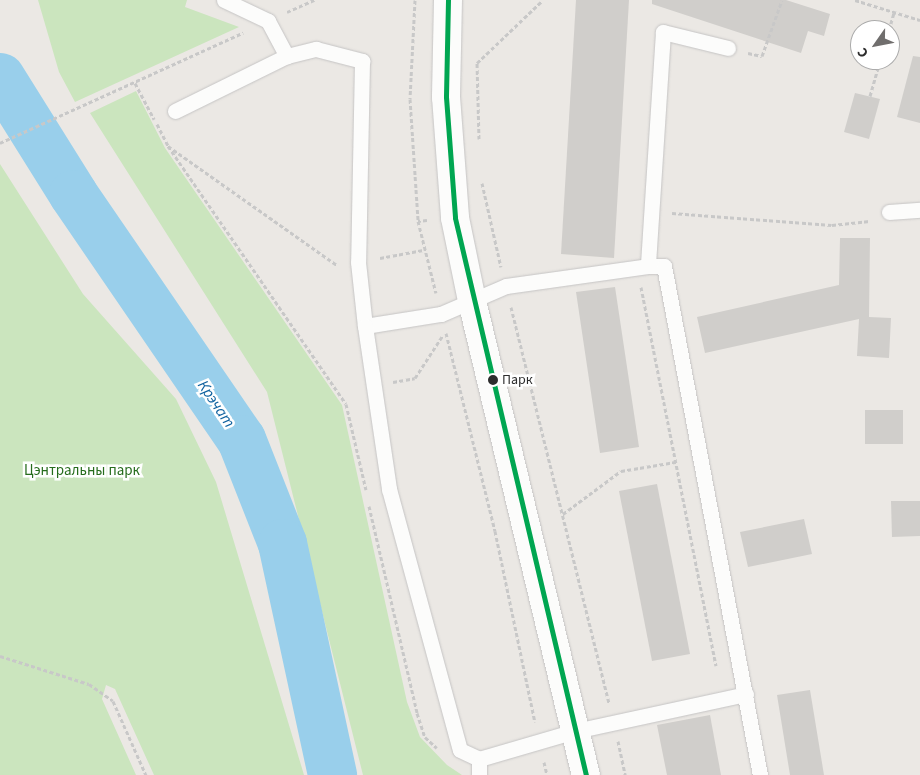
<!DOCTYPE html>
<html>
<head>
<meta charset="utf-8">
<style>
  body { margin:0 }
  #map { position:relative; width:920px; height:775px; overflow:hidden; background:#ebe8e4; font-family:"Source Sans 3",sans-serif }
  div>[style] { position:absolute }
  .green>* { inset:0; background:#cbe5be }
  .river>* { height:49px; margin:-24.5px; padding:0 24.5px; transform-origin:24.5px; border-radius:24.5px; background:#99cfeb }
  .building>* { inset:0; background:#d0cecb }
  .path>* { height:3px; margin-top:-1.5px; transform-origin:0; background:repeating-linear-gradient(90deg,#c8c8c8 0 4px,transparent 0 6.5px) }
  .roads { filter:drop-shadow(0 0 1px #c5c4c4) drop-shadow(0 0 1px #c5c4c4) }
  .lane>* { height:15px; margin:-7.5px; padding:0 7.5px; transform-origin:7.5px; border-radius:7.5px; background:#fcfcfb }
  .secondary>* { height:28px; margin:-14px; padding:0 14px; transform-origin:14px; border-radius:14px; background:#fcfcfb }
  .bus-1>* { height:5px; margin:-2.5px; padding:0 2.5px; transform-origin:2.5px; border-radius:2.5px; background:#00a651 }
  .dots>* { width:14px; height:14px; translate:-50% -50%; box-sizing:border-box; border:2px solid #fff; border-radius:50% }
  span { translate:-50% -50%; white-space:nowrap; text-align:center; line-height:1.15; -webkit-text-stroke:5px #fff; paint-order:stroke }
  .bus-label { font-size:14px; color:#2d2d2d }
  .left { translate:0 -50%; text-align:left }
  .park-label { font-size:15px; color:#266c1c }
  .water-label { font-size:16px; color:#10629f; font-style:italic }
  .north { position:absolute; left:850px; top:20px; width:50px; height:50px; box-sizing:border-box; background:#fff; border:1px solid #ababab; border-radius:50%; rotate:237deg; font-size:14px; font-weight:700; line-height:20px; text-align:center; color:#2d2d2d }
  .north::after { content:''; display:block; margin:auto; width:18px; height:22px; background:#706e6d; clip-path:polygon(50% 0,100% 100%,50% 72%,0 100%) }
</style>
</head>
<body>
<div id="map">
  <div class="green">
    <div style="clip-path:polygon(38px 0,187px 0,185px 7px,239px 27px,75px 102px,59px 72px)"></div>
    <div style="clip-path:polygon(136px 91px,165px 148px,342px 405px,407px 702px,420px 737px,447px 765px,462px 775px,363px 775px,267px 392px,90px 113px)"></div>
    <div style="clip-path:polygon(0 164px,83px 294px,176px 399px,216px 482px,304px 775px,154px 775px,115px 689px,106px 685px,102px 699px,136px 775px,0 775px)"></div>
  </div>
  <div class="river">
    <div style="left:0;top:77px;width:138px;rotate:58deg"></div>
    <div style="left:73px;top:194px;width:297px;rotate:55.6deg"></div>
    <div style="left:241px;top:439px;width:112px;rotate:68.5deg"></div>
    <div style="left:282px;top:543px;width:237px;rotate:77.8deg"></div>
  </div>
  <div class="building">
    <div style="clip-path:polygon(576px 0,629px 0,614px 258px,561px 254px)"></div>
    <div style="clip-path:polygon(652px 0,786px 0,830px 14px,824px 36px,808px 31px,801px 53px,652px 4px)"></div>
    <div style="clip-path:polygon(913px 56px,920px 57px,920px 123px,897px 117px)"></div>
    <div style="clip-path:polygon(855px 93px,880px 99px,869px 139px,844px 132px)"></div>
    <div style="clip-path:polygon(840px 238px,870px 238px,869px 317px,891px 318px,889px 358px,857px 356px,859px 319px,705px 353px,697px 317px,839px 285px)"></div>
    <div style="clip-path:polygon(615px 287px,639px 447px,600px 453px,576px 292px)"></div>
    <div style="clip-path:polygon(865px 410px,903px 410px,903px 444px,865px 444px)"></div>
    <div style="clip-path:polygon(657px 484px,690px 654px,652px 661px,619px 491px)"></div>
    <div style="clip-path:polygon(891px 501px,920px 501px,920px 536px,892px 537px)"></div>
    <div style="clip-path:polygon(804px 519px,812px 554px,748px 567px,740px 532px)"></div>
    <div style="clip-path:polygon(810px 690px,824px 775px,790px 775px,777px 695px)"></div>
    <div style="clip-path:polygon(710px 715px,721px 775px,667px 775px,657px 725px)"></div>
  </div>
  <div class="path">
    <div style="left:415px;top:0;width:99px;rotate:92.9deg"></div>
    <div style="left:410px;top:99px;width:122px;rotate:86.2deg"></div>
    <div style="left:855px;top:0;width:68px;rotate:17.1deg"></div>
    <div style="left:287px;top:12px;width:30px;rotate:-24deg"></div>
    <div style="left:889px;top:30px;width:19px;rotate:-74deg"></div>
    <div style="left:748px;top:53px;width:14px;rotate:12deg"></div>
    <div style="left:762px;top:56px;width:59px;rotate:-70.3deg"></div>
    <div style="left:135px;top:83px;width:41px;rotate:62.2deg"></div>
    <div style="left:870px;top:96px;width:37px;rotate:-74deg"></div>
    <div style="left:157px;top:124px;width:25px;rotate:63deg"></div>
    <div style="left:168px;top:146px;width:207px;rotate:35.2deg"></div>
    <div style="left:479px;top:139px;width:76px;rotate:-91.5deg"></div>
    <div style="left:477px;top:63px;width:91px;rotate:-43.7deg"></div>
    <div style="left:0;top:143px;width:267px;rotate:-24.4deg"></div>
    <div style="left:168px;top:146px;width:313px;rotate:55.4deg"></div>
    <div style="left:346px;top:404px;width:88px;rotate:76.9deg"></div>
    <div style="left:482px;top:183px;width:86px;rotate:77.3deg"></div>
    <div style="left:672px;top:213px;width:160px;rotate:4.3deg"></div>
    <div style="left:832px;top:225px;width:38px;rotate:-6deg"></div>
    <div style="left:427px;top:220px;width:9px;rotate:174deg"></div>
    <div style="left:418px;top:221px;width:74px;rotate:76deg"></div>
    <div style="left:380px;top:258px;width:44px;rotate:-10.5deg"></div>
    <div style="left:641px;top:287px;width:386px;rotate:78.8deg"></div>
    <div style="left:511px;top:307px;width:409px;rotate:76.1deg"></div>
    <div style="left:446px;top:333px;width:204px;rotate:76.1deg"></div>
    <div style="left:495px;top:531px;width:195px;rotate:78.2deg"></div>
    <div style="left:393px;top:382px;width:22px;rotate:-10deg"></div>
    <div style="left:415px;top:378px;width:51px;rotate:-56.9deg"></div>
    <div style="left:369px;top:506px;width:212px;rotate:76.9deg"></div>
    <div style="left:417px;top:713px;width:25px;rotate:72deg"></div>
    <div style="left:425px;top:737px;width:16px;rotate:43deg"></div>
    <div style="left:563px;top:514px;width:72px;rotate:-36.6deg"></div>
    <div style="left:621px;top:471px;width:55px;rotate:-9.5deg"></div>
    <div style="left:0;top:656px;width:93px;rotate:17.5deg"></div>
    <div style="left:89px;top:684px;width:29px;rotate:35deg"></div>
    <div style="left:113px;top:701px;width:81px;rotate:66deg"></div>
    <div style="left:618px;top:741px;width:35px;rotate:78deg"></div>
    <div style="left:544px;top:762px;width:13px;rotate:77deg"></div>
  </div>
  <div class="roads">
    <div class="lane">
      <div style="left:224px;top:0;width:49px;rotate:25.5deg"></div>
      <div style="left:268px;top:21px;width:40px;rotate:62deg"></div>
      <div style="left:728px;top:48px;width:67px;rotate:-166.2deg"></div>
      <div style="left:663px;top:32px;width:234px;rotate:93.7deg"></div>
      <div style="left:648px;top:266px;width:16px"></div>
      <div style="left:664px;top:266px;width:518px;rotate:79.32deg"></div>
      <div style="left:175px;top:111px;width:125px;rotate:-26.2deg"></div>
      <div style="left:287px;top:56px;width:30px;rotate:-14deg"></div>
      <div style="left:316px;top:49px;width:48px;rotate:14.6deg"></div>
      <div style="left:362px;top:61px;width:201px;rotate:91.1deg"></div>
      <div style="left:358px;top:262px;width:64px;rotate:83.8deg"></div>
      <div style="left:365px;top:326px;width:77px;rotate:-9deg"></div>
      <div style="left:441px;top:314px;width:71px;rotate:-23.3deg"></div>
      <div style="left:506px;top:286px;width:143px;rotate:-8deg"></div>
      <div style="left:889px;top:212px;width:31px;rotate:-4deg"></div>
      <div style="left:365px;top:326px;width:165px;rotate:81.6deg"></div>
      <div style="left:389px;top:489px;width:270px;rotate:74.8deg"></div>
      <div style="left:460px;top:750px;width:21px;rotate:25deg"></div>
      <div style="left:479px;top:759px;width:100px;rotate:-16.3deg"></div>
      <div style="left:575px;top:731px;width:175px;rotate:-12.2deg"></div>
      <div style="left:479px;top:759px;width:16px;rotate:90deg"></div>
    </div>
    <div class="secondary">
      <div style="left:448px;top:0;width:97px;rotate:91.2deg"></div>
      <div style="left:446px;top:97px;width:121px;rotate:85.7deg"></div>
      <div style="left:455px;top:218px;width:85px;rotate:78.4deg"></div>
      <div style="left:472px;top:301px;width:488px;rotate:76.5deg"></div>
    </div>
  </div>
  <div class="bus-1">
    <div style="left:448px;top:0;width:97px;rotate:91.2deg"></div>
    <div style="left:446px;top:97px;width:121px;rotate:85.7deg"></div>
    <div style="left:455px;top:218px;width:572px;rotate:76.77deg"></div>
  </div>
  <div class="dots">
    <div style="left:493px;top:380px;background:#2d2d2d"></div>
  </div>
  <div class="bus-label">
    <span class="left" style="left:502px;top:380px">Парк</span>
  </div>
  <div class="park-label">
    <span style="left:82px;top:471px">Цэнтральны парк</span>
  </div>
  <div class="water-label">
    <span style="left:216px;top:404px;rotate:56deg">Крэчат</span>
  </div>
  <div class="north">С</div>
</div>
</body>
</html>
